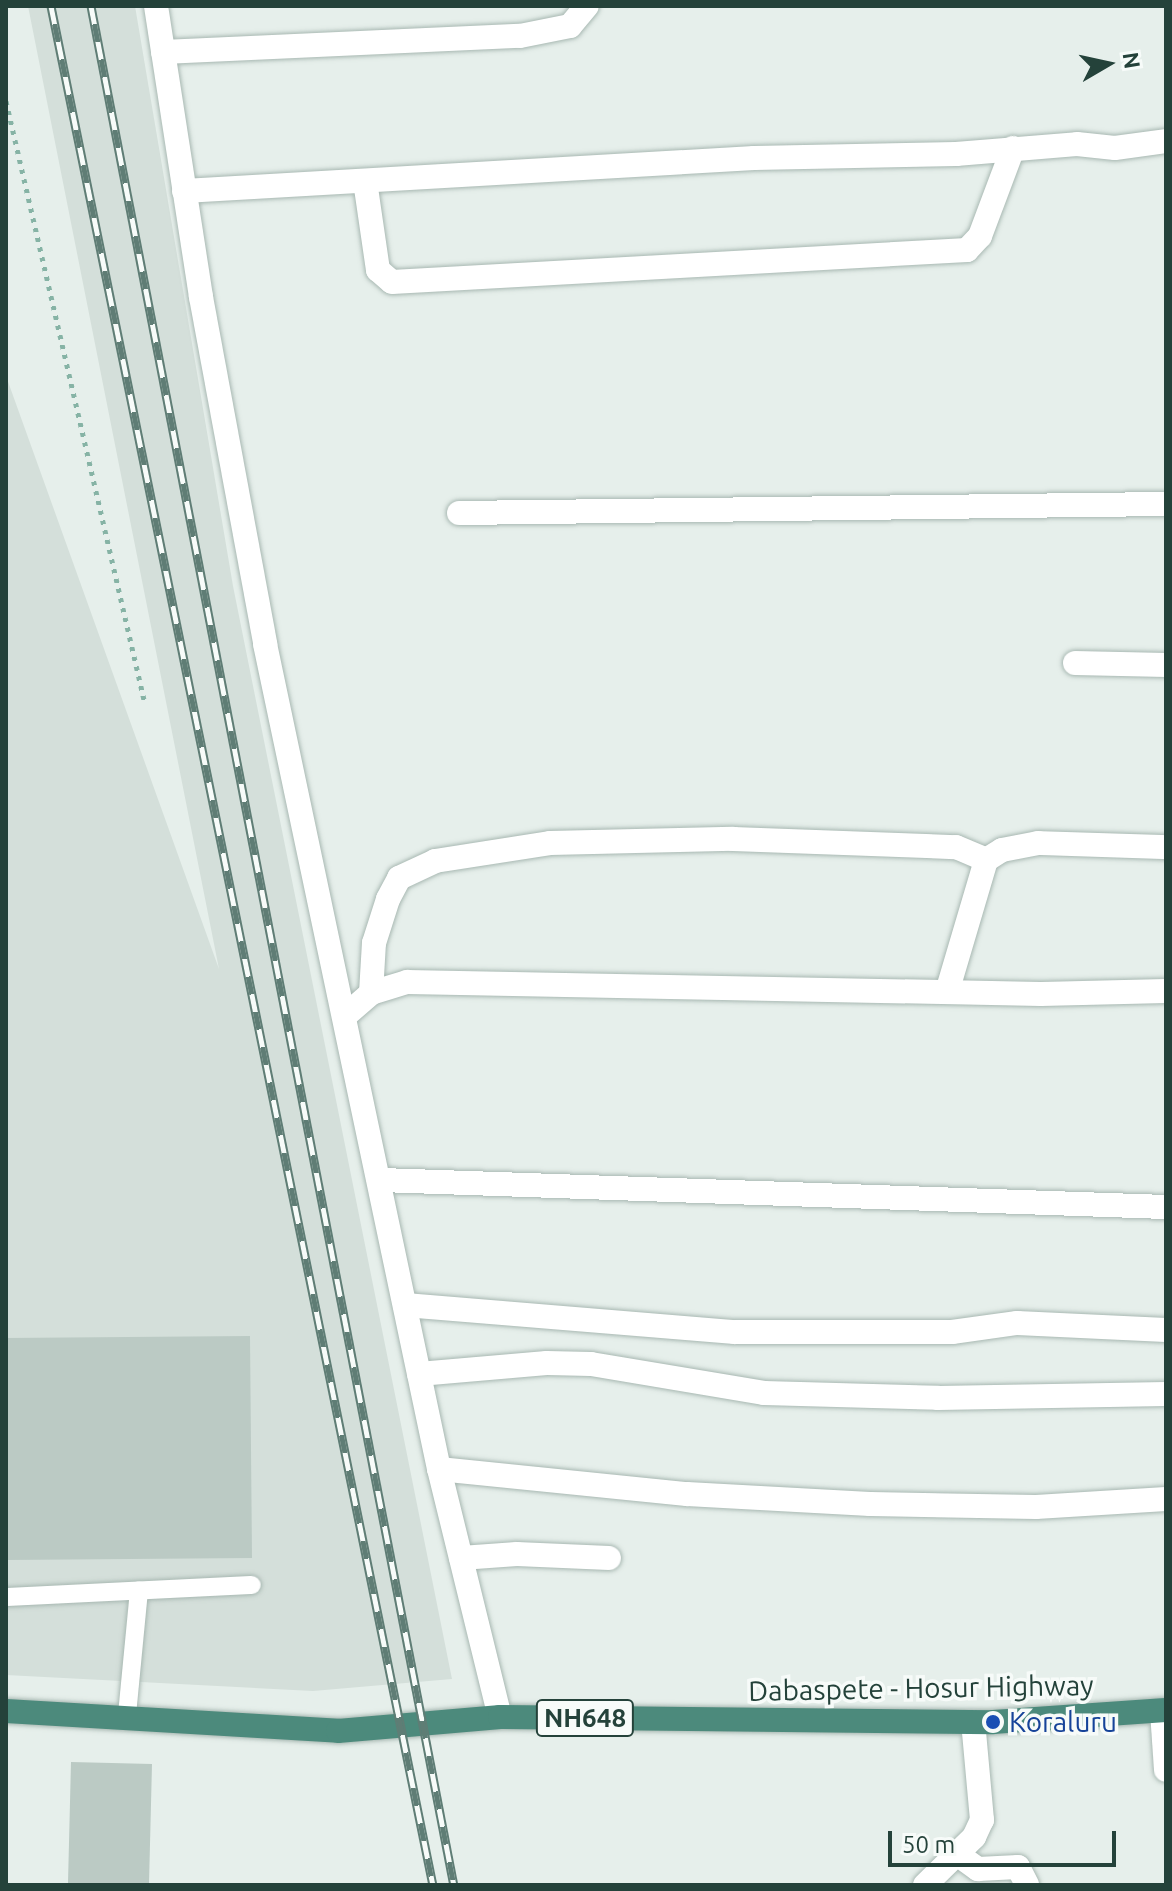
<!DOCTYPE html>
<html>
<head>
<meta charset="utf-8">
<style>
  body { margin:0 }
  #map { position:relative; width:1172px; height:1891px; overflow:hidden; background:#e6efeb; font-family:Ubuntu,sans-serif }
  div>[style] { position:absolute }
  .built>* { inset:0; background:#d4dfda }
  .building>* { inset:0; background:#bbcac4 }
  .path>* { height:5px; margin-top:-2.5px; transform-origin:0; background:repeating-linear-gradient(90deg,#86b3a5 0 4px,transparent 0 10px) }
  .roads { filter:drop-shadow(0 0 2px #a8b8b2) drop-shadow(0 0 2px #a8b8b2) }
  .service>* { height:18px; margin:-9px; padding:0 9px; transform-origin:9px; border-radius:9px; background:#fff }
  .minor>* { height:24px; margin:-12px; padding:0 12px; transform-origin:12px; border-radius:12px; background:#fff }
  .trunk>* { height:24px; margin:-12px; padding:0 12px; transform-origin:12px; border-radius:12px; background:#4c8a7c }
  .rail>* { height:9px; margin-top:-4.5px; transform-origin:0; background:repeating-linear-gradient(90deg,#f7fbf9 0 18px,#5f7d75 0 36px); box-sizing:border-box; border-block:2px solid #5f7d75 }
  .dots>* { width:22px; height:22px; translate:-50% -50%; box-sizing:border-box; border:4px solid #f7fbf9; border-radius:50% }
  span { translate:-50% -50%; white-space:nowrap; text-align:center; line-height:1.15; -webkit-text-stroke:7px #f7fbf9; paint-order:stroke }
  .shield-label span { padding:2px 6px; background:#f7fbf9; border:2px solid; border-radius:6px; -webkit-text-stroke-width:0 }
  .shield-label { font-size:26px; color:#24423a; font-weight:700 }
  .street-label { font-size:28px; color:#24423a }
  .transit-label { font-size:28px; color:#164399 }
  .left { translate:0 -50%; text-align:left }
  .frame { position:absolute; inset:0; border:8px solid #24423a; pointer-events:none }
  .north { position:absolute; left:1068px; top:24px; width:80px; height:80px; -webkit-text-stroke:6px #f7fbf9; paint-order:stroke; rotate:81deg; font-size:22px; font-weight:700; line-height:32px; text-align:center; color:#24423a }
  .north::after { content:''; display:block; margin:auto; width:28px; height:36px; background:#24423a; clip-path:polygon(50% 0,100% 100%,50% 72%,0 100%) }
  .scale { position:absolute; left:888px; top:1831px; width:228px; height:36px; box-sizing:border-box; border:4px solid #24423a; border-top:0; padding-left:10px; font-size:24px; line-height:28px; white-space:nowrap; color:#24423a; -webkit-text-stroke:6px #f7fbf9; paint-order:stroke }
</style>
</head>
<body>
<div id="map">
  <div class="built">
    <div style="clip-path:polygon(28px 6px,135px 6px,233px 586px,452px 1679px,313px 1691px,6px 1675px,6px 376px,219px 969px)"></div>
  </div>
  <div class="building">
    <div style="clip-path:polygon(250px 1336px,252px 1558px,6px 1560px,6px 1338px)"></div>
    <div style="clip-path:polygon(71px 1762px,152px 1764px,149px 1884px,68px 1883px)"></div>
  </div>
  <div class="path">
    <div style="left:6px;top:101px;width:619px;rotate:77.02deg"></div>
  </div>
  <div class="roads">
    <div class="service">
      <div style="left:6px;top:1597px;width:246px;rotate:-2.8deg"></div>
      <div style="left:127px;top:1715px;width:125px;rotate:-84.5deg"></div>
    </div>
    <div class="minor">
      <div style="left:156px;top:6px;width:294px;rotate:81.2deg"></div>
      <div style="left:201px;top:297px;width:353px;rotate:79.5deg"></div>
      <div style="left:265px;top:644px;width:843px;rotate:78.09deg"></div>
      <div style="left:439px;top:1469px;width:255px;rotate:76.2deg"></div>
      <div style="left:163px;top:52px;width:357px;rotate:-2.6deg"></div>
      <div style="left:520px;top:36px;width:51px;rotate:-11.3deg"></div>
      <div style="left:570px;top:26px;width:26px;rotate:-50deg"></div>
      <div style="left:365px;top:181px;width:90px;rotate:81.7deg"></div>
      <div style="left:378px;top:270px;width:18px;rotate:41deg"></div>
      <div style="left:392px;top:282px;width:576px;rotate:-3.19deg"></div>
      <div style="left:967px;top:250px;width:19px;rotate:-47deg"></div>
      <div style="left:980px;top:236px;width:94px;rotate:-69.4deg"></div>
      <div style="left:184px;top:191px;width:571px;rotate:-3.31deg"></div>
      <div style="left:754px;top:158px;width:202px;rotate:-1.1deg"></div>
      <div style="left:956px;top:154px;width:121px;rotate:-4.7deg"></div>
      <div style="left:1077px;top:144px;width:38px;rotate:6deg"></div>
      <div style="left:1115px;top:148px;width:51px;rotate:-7.8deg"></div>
      <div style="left:459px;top:513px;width:707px;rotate:-0.73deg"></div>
      <div style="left:1075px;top:663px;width:91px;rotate:1.3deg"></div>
      <div style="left:947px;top:992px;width:138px;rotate:-73.5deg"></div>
      <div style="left:986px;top:860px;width:19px;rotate:-32deg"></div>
      <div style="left:1002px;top:850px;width:37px;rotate:-11deg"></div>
      <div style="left:1038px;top:843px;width:128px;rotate:1.8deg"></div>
      <div style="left:371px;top:993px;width:50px;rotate:-86.6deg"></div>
      <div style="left:374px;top:943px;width:46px;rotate:-72.3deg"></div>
      <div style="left:388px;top:899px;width:24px;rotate:-62deg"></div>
      <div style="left:399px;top:878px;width:40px;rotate:-25deg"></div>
      <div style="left:435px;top:861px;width:116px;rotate:-8.9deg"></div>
      <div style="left:550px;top:843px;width:183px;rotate:-1.3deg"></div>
      <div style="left:733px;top:839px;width:223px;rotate:2.1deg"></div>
      <div style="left:956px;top:847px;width:33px;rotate:23deg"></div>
      <div style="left:346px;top:1015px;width:33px;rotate:-41deg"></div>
      <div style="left:371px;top:993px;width:38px;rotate:-17deg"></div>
      <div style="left:407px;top:982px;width:634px;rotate:1.08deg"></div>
      <div style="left:1041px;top:994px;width:125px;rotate:-1.4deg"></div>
      <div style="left:381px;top:1180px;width:785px;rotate:1.97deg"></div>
      <div style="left:405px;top:1305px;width:331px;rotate:4.7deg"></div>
      <div style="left:735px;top:1332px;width:217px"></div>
      <div style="left:952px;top:1332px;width:66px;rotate:-7.9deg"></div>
      <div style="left:1017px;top:1323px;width:149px;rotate:2.7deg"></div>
      <div style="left:419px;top:1374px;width:128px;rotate:-4.9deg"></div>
      <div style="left:547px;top:1363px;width:44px;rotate:1.3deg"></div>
      <div style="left:591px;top:1364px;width:175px;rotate:9.5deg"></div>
      <div style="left:764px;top:1393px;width:174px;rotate:1.6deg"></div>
      <div style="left:938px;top:1398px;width:228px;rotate:-1deg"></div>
      <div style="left:439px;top:1469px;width:249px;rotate:5.8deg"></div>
      <div style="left:687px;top:1494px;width:183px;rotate:3.1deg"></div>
      <div style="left:870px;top:1504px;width:166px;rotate:1deg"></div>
      <div style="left:1036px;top:1507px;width:130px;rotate:-3.5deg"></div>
      <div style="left:461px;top:1558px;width:56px;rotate:-4.1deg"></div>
      <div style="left:517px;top:1554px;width:92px;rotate:2.5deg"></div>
      <div style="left:1162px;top:1711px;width:59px;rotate:86.1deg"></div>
      <div style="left:957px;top:1854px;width:26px;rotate:36deg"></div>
      <div style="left:978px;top:1869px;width:40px;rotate:-2.9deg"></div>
      <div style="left:1018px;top:1867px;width:20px;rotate:63deg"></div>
      <div style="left:925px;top:1885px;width:69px;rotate:-44.4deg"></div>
      <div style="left:974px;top:1837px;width:19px;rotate:-65deg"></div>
      <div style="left:982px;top:1820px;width:98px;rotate:-95.2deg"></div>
    </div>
    <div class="trunk">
      <div style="left:6px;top:1711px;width:333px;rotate:3.4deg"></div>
      <div style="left:338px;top:1731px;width:163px;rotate:-4.9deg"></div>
      <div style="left:500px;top:1717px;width:493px;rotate:0.6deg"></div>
      <div style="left:993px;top:1722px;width:173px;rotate:-4deg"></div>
    </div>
  </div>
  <div class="rail">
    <div style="left:51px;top:6px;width:1917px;rotate:78.51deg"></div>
    <div style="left:91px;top:6px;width:1914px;rotate:79.07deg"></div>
  </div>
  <div class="dots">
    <div style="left:993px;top:1722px;background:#1a4fb4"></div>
  </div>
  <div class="shield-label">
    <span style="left:585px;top:1718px">NH648</span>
  </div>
  <div class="street-label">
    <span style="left:921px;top:1688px;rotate:-1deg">Dabaspete - Hosur Highway</span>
  </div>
  <div class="transit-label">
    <span class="left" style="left:1009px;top:1722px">Koraluru</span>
  </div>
  <div class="frame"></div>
  <div class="north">N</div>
  <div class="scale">50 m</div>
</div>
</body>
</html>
